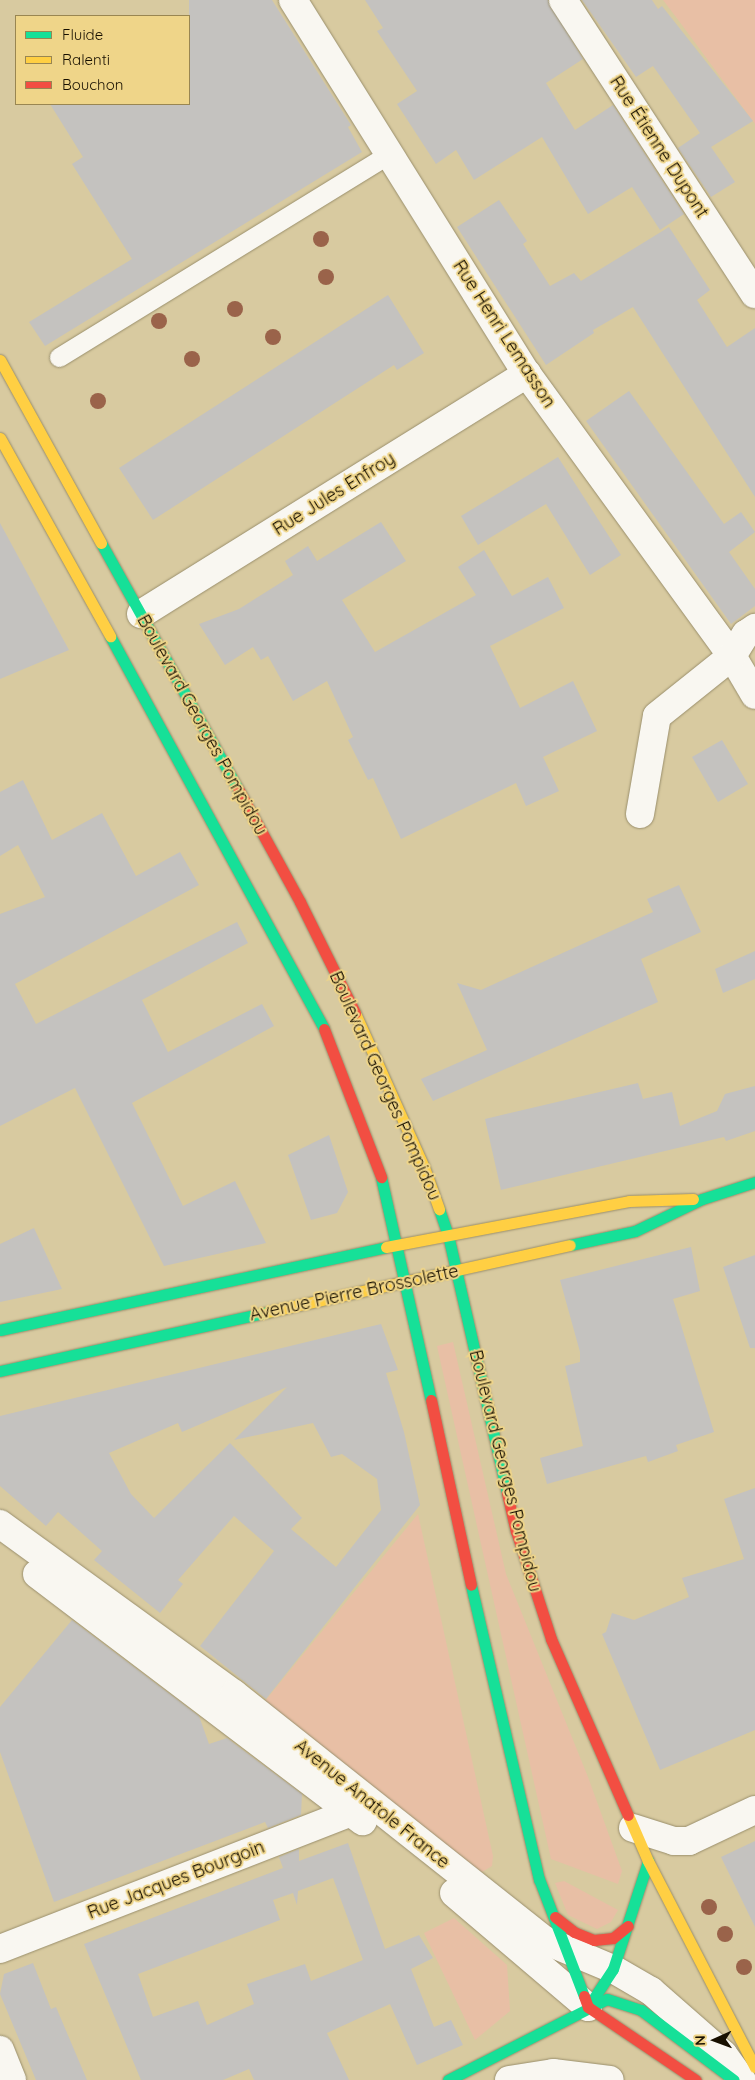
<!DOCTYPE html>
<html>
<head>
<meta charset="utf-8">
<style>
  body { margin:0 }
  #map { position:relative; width:755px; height:2080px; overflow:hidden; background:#d8caa0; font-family:Quicksand,sans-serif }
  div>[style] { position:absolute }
  .green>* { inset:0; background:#e8bfa5 }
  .building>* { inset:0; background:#c4c2bf }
  .roads { filter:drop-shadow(0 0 1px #9a8f6c) drop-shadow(0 0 1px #9a8f6c) }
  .lane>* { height:19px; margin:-9.5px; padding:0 9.5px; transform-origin:9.5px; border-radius:9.5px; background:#f9f7f1 }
  .street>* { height:28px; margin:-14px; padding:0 14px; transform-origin:14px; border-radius:14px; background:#f9f7f1 }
  .fast>* { height:11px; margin:-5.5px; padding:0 5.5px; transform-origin:5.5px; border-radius:5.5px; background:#16e098 }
  .slow>* { height:11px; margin:-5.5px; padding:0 5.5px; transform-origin:5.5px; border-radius:5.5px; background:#ffcf43 }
  .jam>* { height:11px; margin:-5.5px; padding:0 5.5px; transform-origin:5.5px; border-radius:5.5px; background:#f24e42 }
  .trees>* { width:16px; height:16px; margin:-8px; border-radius:50%; background:#9a634a }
  span { translate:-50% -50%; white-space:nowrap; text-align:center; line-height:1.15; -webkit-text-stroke:4px #efd589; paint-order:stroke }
  .street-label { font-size:18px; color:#181000 }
  .legend { position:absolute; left:15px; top:15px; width:175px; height:90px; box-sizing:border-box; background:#efd589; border:1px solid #998652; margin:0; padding:6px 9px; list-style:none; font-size:15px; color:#181000 }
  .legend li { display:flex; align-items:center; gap:10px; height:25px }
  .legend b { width:25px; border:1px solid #998652 }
  .north { position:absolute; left:690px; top:2015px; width:50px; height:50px; -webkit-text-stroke:4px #efd589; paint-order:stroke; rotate:268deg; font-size:14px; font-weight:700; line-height:20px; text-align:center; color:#181000 }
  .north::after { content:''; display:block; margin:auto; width:18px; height:22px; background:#181000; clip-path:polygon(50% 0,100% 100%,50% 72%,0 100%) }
</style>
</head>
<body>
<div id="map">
  <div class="green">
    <div style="clip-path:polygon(663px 0,755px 0,755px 124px,679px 21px)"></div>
    <div style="clip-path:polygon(453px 1342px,506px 1574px,588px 1777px,622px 1871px,618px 1884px,551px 1859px,437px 1346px)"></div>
    <div style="clip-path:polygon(418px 1514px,493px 1856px,492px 1866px,482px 1872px,472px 1867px,265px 1701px)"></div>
    <div style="clip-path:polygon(564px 1881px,618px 1910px,611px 1922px,597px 1929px,568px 1915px,555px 1883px)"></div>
    <div style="clip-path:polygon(454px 1918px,507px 1965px,510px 2011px,475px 2040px,424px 1933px)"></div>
  </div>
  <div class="building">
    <div style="clip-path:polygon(189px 0,272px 0,351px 125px,348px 127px,362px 152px,45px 346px,29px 322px,132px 259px,72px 164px,83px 157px,50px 104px,189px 104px)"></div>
    <div style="clip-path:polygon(365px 0,548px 0,583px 59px,546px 83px,575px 130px,613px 105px,684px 214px,660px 230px,632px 187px,588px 214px,542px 137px,474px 180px,456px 150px,436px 164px,397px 104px,417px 91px,377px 31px,383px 28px)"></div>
    <div style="clip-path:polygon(582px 0,652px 0,658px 9px,662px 6px,753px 121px,711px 147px,735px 182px,711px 197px,678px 148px,700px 133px,653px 66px,636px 77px)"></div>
    <div style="clip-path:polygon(499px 200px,527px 241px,523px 244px,550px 286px,574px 273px,581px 281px,669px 227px,710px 290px,697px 300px,727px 347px,755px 328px,755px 497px,633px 307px,593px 330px,594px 333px,546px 365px,457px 227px)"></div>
    <div style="clip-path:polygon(388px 295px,424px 353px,397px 370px,394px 365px,153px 520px,119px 468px)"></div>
    <div style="clip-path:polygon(629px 391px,724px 524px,741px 512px,755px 532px,729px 552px,755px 589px,755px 606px,731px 624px,586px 421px)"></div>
    <div style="clip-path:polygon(558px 457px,621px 555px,590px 575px,546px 504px,478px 545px,461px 516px)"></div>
    <div style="clip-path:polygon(381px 522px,406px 561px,342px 600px,375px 652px,476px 595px,458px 567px,484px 550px,512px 596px,548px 577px,564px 608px,490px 646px,520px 708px,573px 681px,597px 731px,543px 757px,559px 791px,526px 806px,516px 783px,401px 839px,373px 778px,368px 780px,348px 740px,353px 737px,327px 681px,293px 701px,268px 656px,261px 660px,253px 647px,225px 665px,199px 624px,239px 609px,293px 575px,285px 561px,308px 546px,317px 561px)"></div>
    <div style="clip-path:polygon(0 523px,69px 650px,0 679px)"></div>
    <div style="clip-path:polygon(722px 740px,748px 784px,718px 802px,692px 757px)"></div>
    <div style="clip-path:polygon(23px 780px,52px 840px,102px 813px,136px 876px,180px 852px,199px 885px,15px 984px,36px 1024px,237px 922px,248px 943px,142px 1000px,168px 1052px,262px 1004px,274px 1026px,132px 1103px,183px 1206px,235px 1181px,266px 1243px,164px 1266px,75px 1088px,0 1126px,0 914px,45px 897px,18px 845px,0 856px,0 792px)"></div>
    <div style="clip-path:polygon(679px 885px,701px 932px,641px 959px,658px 1002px,433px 1101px,421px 1079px,487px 1050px,457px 983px,481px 990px,653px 912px,647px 899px)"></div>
    <div style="clip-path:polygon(755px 951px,755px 979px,723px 993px,715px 969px)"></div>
    <div style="clip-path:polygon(638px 1083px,643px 1099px,672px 1092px,680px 1126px,717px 1111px,725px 1094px,755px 1086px,755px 1131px,726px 1141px,724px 1137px,501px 1190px,485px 1119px)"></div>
    <div style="clip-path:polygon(329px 1135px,348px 1192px,337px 1213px,311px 1220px,288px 1155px)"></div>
    <div style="clip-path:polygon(34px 1228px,62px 1289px,0 1302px,0 1244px)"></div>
    <div style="clip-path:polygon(691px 1247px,700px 1291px,673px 1299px,714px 1432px,676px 1445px,678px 1451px,648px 1462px,646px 1456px,547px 1484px,540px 1458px,583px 1446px,565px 1366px,580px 1362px,580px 1352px,560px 1280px)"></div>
    <div style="clip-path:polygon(755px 1255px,755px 1348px,750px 1348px,723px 1267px)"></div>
    <div style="clip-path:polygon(evenodd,381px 1324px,398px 1370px,386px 1373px,404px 1432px,420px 1505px,266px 1699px,200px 1646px,274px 1551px,234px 1516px,178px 1580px,183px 1584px,160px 1613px,94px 1560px,102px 1551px,58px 1512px,46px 1526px,0 1486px,0 1416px,381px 1324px,287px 1387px,234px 1440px,313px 1423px,331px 1457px,342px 1454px,377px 1479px,381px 1510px,336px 1567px,291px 1529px,302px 1518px,230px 1443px,154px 1518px,131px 1494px,109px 1453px,178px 1423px,182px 1432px,287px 1387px)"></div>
    <div style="clip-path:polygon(755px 1488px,755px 1730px,660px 1770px,602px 1634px,606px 1632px,612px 1613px,634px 1620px,689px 1597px,682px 1578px,744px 1559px,724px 1499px)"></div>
    <div style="clip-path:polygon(72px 1620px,199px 1716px,209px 1744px,227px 1738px,302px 1794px,301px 1815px,268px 1828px,265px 1822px,54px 1902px,0 1752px,0 1707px)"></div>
    <div style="clip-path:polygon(755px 1841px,755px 1927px,721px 1857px)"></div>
    <div style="clip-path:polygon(evenodd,348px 1843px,385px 1949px,419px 1935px,433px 1958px,411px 1969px,434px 2027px,451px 2020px,463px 2045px,417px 2065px,390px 2004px,327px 2033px,349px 2080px,254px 2080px,249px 2069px,223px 2080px,141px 2080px,84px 1944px,283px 1868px,279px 1857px,299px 1849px,299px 1861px,348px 1843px,333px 1878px,363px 1960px,311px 1981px,305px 1964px,247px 1984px,254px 2004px,207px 2025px,198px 2001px,153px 2017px,138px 1974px,280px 1920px,273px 1900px,293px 1893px,297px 1905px,298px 1891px,333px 1878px)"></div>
    <div style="clip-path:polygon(33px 1963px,51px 2009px,56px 2007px,87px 2080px,36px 2080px,0 1994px,4px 1974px)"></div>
  </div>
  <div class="roads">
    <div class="lane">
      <div style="left:59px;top:357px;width:387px;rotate:-31.6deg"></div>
    </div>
    <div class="street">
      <div style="left:293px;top:0;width:441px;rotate:58deg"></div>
      <div style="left:527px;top:374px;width:349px;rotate:54deg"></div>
      <div style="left:732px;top:656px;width:45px;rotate:59.5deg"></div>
      <div style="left:563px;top:0;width:351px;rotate:56.9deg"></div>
      <div style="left:141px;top:614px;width:455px;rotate:-31.9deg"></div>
      <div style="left:640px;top:814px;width:99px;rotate:-80.2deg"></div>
      <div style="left:657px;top:716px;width:96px;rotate:-38.7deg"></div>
      <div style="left:732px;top:656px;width:26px;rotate:-58deg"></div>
      <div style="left:746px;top:634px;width:11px;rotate:-34deg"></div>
      <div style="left:0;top:1524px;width:289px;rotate:36deg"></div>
      <div style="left:234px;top:1694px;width:396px;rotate:38.4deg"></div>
      <div style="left:544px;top:1940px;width:75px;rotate:22.8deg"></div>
      <div style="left:613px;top:1969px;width:44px;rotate:30.1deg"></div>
      <div style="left:651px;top:1991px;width:96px;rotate:41.2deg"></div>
      <div style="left:723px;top:2054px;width:32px;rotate:54deg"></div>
      <div style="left:37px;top:1574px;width:409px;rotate:37.2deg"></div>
      <div style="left:633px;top:1828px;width:43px;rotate:17.6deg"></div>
      <div style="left:674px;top:1841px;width:15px"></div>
      <div style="left:689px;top:1841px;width:73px;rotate:-25.2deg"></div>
      <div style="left:454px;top:1893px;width:176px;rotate:40.4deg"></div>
      <div style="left:0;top:1949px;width:378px;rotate:-21.3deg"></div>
      <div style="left:0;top:2050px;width:32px;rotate:68deg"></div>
      <div style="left:509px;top:2080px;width:45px;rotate:-9deg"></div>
      <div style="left:553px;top:2073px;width:57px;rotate:7deg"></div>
    </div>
    <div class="fast">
      <div style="left:101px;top:543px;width:282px;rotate:60.9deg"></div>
      <div style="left:110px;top:636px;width:447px;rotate:61.4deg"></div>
      <div style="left:381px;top:1177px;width:229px;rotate:77.4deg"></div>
      <div style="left:439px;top:1209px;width:28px;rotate:71deg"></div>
      <div style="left:448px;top:1235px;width:265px;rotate:77.1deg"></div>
      <div style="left:570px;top:1245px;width:66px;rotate:-12.2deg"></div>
      <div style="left:635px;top:1231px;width:74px;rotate:-25.5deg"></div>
      <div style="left:702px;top:1199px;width:56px;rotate:-17.8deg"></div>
      <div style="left:0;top:1330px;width:395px;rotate:-12.1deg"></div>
      <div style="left:0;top:1371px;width:274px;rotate:-12.4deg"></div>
      <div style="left:471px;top:1585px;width:302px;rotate:77deg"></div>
      <div style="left:539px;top:1879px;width:125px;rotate:69deg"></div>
      <div style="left:588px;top:2007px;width:45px;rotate:-56.7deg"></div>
      <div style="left:613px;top:1969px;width:114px;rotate:-72deg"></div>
      <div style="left:448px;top:2080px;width:178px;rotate:-27deg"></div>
      <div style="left:607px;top:1999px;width:36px;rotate:18deg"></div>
      <div style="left:641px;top:2010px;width:116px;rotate:37deg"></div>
    </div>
    <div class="slow">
      <div style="left:0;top:360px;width:209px;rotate:61.1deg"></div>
      <div style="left:0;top:438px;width:227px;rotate:60.9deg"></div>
      <div style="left:355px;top:1013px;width:169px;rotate:65.9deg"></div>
      <div style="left:424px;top:1167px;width:45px;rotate:70.3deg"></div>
      <div style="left:386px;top:1247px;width:247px;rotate:-10.7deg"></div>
      <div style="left:629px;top:1201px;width:64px;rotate:-1.8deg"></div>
      <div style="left:268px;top:1312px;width:309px;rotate:-12.5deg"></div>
      <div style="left:628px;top:1815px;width:50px;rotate:66.5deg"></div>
      <div style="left:648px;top:1861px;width:232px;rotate:62.6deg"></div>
    </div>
    <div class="jam">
      <div style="left:238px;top:789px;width:129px;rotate:61.2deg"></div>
      <div style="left:300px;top:902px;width:124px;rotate:63.6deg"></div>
      <div style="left:324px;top:1029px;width:159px;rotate:68.9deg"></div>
      <div style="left:431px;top:1400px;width:189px;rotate:77.8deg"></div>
      <div style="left:507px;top:1493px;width:39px;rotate:77deg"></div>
      <div style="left:516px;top:1531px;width:114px;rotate:72deg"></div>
      <div style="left:551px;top:1639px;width:192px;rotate:66.4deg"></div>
      <div style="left:555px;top:1917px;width:24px;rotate:38deg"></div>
      <div style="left:574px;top:1932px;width:22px;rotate:22deg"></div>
      <div style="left:594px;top:1940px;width:19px;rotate:-6deg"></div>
      <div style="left:613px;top:1938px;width:19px;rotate:-39deg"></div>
      <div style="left:584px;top:1996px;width:12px;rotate:70deg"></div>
      <div style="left:588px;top:2007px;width:130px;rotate:34.1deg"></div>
    </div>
  </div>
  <div class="trees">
    <div style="left:321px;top:239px"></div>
    <div style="left:326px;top:277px"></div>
    <div style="left:235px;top:309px"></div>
    <div style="left:159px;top:321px"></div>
    <div style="left:273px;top:337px"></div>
    <div style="left:192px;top:359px"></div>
    <div style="left:98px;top:401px"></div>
    <div style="left:709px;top:1907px"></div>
    <div style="left:725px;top:1934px"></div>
    <div style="left:744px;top:1967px"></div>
  </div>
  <div class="street-label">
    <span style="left:659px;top:147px;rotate:57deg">Rue Étienne Dupont</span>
    <span style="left:504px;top:334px;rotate:57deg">Rue Henri Lemasson</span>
    <span style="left:334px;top:494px;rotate:-32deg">Rue Jules Enfroy</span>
    <span style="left:202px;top:725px;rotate:61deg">Boulevard Georges Pompidou</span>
    <span style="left:385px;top:1086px;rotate:66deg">Boulevard Georges Pompidou</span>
    <span style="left:354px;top:1293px;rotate:-12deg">Avenue Pierre Brossolette</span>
    <span style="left:505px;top:1471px;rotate:76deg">Boulevard Georges Pompidou</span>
    <span style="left:372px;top:1804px;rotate:39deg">Avenue Anatole France</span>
    <span style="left:176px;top:1880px;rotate:-21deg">Rue Jacques Bourgoin</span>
  </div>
  <ul class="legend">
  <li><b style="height:6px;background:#16e098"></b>Fluide</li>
  <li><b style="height:6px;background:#ffcf43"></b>Ralenti</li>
  <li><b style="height:6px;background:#f24e42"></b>Bouchon</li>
  </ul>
  <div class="north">N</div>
</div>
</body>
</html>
